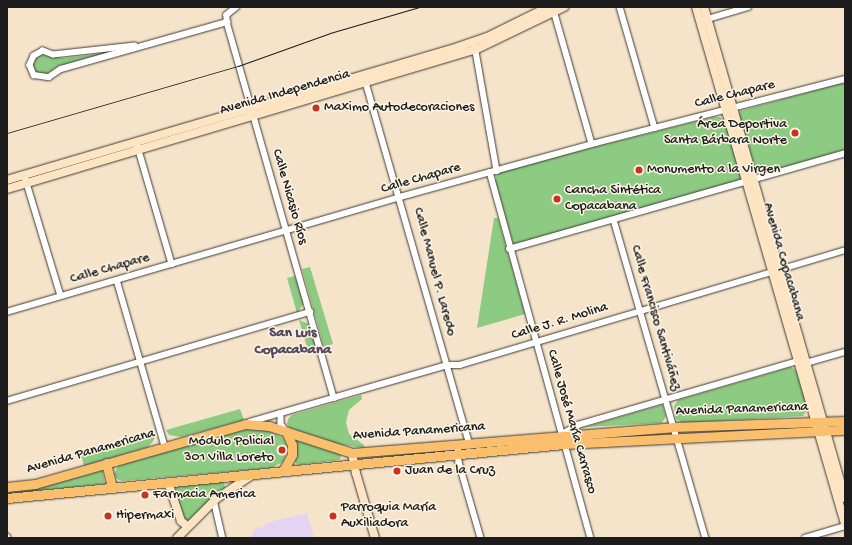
<!DOCTYPE html>
<html>
<head>
<meta charset="utf-8">
<style>
  body { margin:0 }
  #map { position:relative; width:852px; height:545px; overflow:hidden; background:#f6e4ca; font-family:"Gochi Hand",sans-serif }
  div>[style] { position:absolute }
  .built>* { inset:0; background:#e4d3f2 }
  .green>* { inset:0; background:#8ccb81 }
  .roads { filter:drop-shadow(0 0 1px #3d3a36) drop-shadow(0 0 1px #3d3a36) }
  .street>* { height:5.5px; margin:-2.75px; padding:0 2.75px; transform-origin:2.75px; border-radius:2.75px; background:#fff }
  .secondary>* { height:8px; margin:-4px; padding:0 4px; transform-origin:4px; border-radius:4px; background:#fde5c4 }
  .primary>* { height:9px; margin:-4.5px; padding:0 4.5px; transform-origin:4.5px; border-radius:4.5px; background:#f9bf6c }
  .tram>* { height:1px; margin:-0.5px; padding:0 0.5px; transform-origin:0.5px; border-radius:0.5px; background:#1c1c1c }
  .dots>* { width:11px; height:11px; translate:-50% -50%; box-sizing:border-box; border:2px solid #fcf5e5; border-radius:50% }
  span { translate:-50% -50%; white-space:nowrap; text-align:center; line-height:1.15; -webkit-text-stroke:3px #fcf5e5; paint-order:stroke }
  .street-label { font-size:14px; color:#1c1c1c }
  .poi-label { font-size:14px; color:#1c1c1c }
  .left { translate:0 -50%; text-align:left }
  .right { translate:-100% -50%; text-align:right }
  .neighbourhood-label { font-size:15px; color:#55485e; font-weight:700 }
  .frame { position:absolute; inset:0; border:8px solid #1c1c1c; pointer-events:none }
</style>
</head>
<body>
<div id="map">
  <div class="built">
    <div style="clip-path:polygon(307px 513px,314px 538px,251px 538px,255px 528px,263px 527px,266px 523px)"></div>
  </div>
  <div class="green">
    <div style="clip-path:polygon(101px 54px,102px 56px,58px 66px,47px 74px,36px 73px,32px 66px,35px 58px,42px 55px,63px 58px)"></div>
    <div style="clip-path:polygon(845px 82px,845px 151px,757px 175px,739px 115px,740px 111px)"></div>
    <div style="clip-path:polygon(714px 117px,720px 117px,725px 121px,741px 178px,737px 183px,515px 245px,513px 243px,495px 180px,499px 171px)"></div>
    <div style="clip-path:polygon(494px 218px,498px 218px,525px 314px,477px 328px)"></div>
    <div style="clip-path:polygon(310px 267px,333px 344px,324px 347px,302px 269px)"></div>
    <div style="clip-path:polygon(295px 276px,304px 303px,297px 313px,287px 278px)"></div>
    <div style="clip-path:polygon(299px 320px,309px 324px,318px 351px,309px 354px)"></div>
    <div style="clip-path:polygon(791px 367px,796px 370px,808px 409px,803px 416px,683px 423px,676px 419px,674px 406px,678px 400px)"></div>
    <div style="clip-path:polygon(361px 395px,362px 399px,349px 410px,346px 422px,349px 434px,364px 445px,364px 448px,338px 444px,290px 428px,287px 424px,288px 419px,292px 415px)"></div>
    <div style="clip-path:polygon(661px 405px,663px 406px,666px 416px,662px 423px,585px 427px)"></div>
    <div style="clip-path:polygon(240px 409px,244px 420px,181px 437px,169px 435px,166px 430px)"></div>
    <div style="clip-path:polygon(244px 429px,268px 431px,283px 438px,288px 448px,283px 462px,271px 468px,122px 481px,117px 479px,114px 474px,119px 464px)"></div>
    <div style="clip-path:polygon(155px 435px,154px 440px,148px 447px,84px 466px,81px 455px)"></div>
    <div style="clip-path:polygon(299px 440px,338px 453px,341px 455px,340px 460px,297px 465px,295px 461px,296px 443px)"></div>
    <div style="clip-path:polygon(102px 470px,105px 484px,7px 494px,7px 492px,46px 486px)"></div>
    <div style="clip-path:polygon(224px 481px,225px 488px,191px 520px,185px 520px,175px 491px,177px 487px)"></div>
  </div>
  <div class="roads">
    <div class="street">
      <div style="left:237px;top:7px;width:13px;rotate:141deg"></div>
      <div style="left:227px;top:15px;width:7px;rotate:90deg"></div>
      <div style="left:227px;top:22px;width:391px;rotate:74.1deg"></div>
      <div style="left:553px;top:7px;width:142px;rotate:74.1deg"></div>
      <div style="left:620px;top:7px;width:126px;rotate:73.9deg"></div>
      <div style="left:704px;top:20px;width:46px;rotate:-16.5deg"></div>
      <div style="left:135px;top:46px;width:82px;rotate:173.7deg"></div>
      <div style="left:53px;top:55px;width:11px;rotate:-158deg"></div>
      <div style="left:43px;top:51px;width:10px;rotate:151deg"></div>
      <div style="left:34px;top:56px;width:10px;rotate:114deg"></div>
      <div style="left:30px;top:65px;width:11px;rotate:68deg"></div>
      <div style="left:34px;top:75px;width:15px;rotate:8deg"></div>
      <div style="left:49px;top:77px;width:14px;rotate:-34deg"></div>
      <div style="left:61px;top:69px;width:173px;rotate:-15.8deg"></div>
      <div style="left:475px;top:46px;width:127px;rotate:80deg"></div>
      <div style="left:365px;top:79px;width:381px;rotate:74deg"></div>
      <div style="left:138px;top:147px;width:122px;rotate:73.8deg"></div>
      <div style="left:490px;top:172px;width:380px;rotate:74.6deg"></div>
      <div style="left:26px;top:180px;width:121px;rotate:73.2deg"></div>
      <div style="left:614px;top:220px;width:331px;rotate:73.9deg"></div>
      <div style="left:509px;top:249px;width:349px;rotate:-15.9deg"></div>
      <div style="left:117px;top:280px;width:173px;rotate:73.9deg"></div>
      <div style="left:7px;top:312px;width:409px;rotate:-16.3deg"></div>
      <div style="left:400px;top:197px;width:203px;rotate:-15.4deg"></div>
      <div style="left:596px;top:143px;width:257px;rotate:-14.4deg"></div>
      <div style="left:7px;top:401px;width:316px;rotate:-16.4deg"></div>
      <div style="left:281px;top:413px;width:11px;rotate:90deg"></div>
      <div style="left:281px;top:424px;width:9px;rotate:54deg"></div>
      <div style="left:250px;top:422px;width:205px;rotate:-16.1deg"></div>
      <div style="left:447px;top:365px;width:13px"></div>
      <div style="left:460px;top:365px;width:402px;rotate:-16.6deg"></div>
      <div style="left:562px;top:434px;width:18px;rotate:-29deg"></div>
      <div style="left:578px;top:425px;width:229px;rotate:-16.2deg"></div>
      <div style="left:798px;top:361px;width:8px;rotate:14deg"></div>
      <div style="left:806px;top:363px;width:41px;rotate:-15.8deg"></div>
      <div style="left:458px;top:444px;width:18px;rotate:87deg"></div>
      <div style="left:459px;top:462px;width:79px;rotate:73.9deg"></div>
      <div style="left:214px;top:500px;width:39px;rotate:77deg"></div>
      <div style="left:7px;top:536px;width:2px;rotate:63deg"></div>
      <div style="left:805px;top:538px;width:42px;rotate:-16.7deg"></div>
    </div>
    <div class="secondary">
      <div style="left:696px;top:7px;width:538px;rotate:73.92deg"></div>
      <div style="left:704px;top:7px;width:511px;rotate:73.98deg"></div>
      <div style="left:7px;top:180px;width:461px;rotate:-16.4deg"></div>
      <div style="left:449px;top:50px;width:40px;rotate:-18.9deg"></div>
      <div style="left:487px;top:37px;width:68px;rotate:-26.2deg"></div>
      <div style="left:7px;top:189px;width:490px;rotate:-16.6deg"></div>
      <div style="left:477px;top:49px;width:97px;rotate:-25.8deg"></div>
      <div style="left:352px;top:453px;width:20px;rotate:79deg"></div>
      <div style="left:356px;top:473px;width:68px;rotate:73.7deg"></div>
      <div style="left:168px;top:482px;width:41px;rotate:71.6deg"></div>
      <div style="left:181px;top:521px;width:8px;rotate:40deg"></div>
      <div style="left:177px;top:538px;width:55px;rotate:-45deg"></div>
      <div style="left:216px;top:499px;width:43px;rotate:-33.7deg"></div>
    </div>
    <div class="primary">
      <div style="left:106px;top:463px;width:25px;rotate:76deg"></div>
      <div style="left:283px;top:471px;width:18px;rotate:-61deg"></div>
      <div style="left:292px;top:455px;width:10px;rotate:-90deg"></div>
      <div style="left:292px;top:445px;width:15px;rotate:-113deg"></div>
      <div style="left:7px;top:487px;width:28px;rotate:-6deg"></div>
      <div style="left:35px;top:484px;width:218px;rotate:-15.9deg"></div>
      <div style="left:245px;top:424px;width:24px;rotate:5deg"></div>
      <div style="left:269px;top:426px;width:87px;rotate:18deg"></div>
      <div style="left:352px;top:453px;width:322px;rotate:-4.6deg"></div>
      <div style="left:673px;top:427px;width:172px;rotate:-2deg"></div>
      <div style="left:7px;top:498px;width:560px;rotate:-5.54deg"></div>
      <div style="left:564px;top:444px;width:281px;rotate:-2.9deg"></div>
    </div>
  </div>
  <div class="tram">
    <div style="left:7px;top:133px;width:241px;rotate:-16.2deg"></div>
    <div style="left:238px;top:66px;width:98px;rotate:-19.7deg"></div>
    <div style="left:330px;top:33px;width:93px;rotate:-16.3deg"></div>
  </div>
  <div class="dots">
    <div style="left:316px;top:108px;background:#c8321e"></div>
    <div style="left:795px;top:133px;background:#c8321e"></div>
    <div style="left:639px;top:170px;background:#c8321e"></div>
    <div style="left:557px;top:199px;background:#c8321e"></div>
    <div style="left:282px;top:450px;background:#c8321e"></div>
    <div style="left:397px;top:471px;background:#c8321e"></div>
    <div style="left:145px;top:495px;background:#c8321e"></div>
    <div style="left:108px;top:516px;background:#c8321e"></div>
    <div style="left:333px;top:516px;background:#c8321e"></div>
  </div>
  <div class="street-label">
    <span style="left:285px;top:93px;rotate:-16deg">Avenida Independencia</span>
    <span style="left:735px;top:95px;rotate:-14deg">Calle Chapare</span>
    <span style="left:421px;top:179px;rotate:-16deg">Calle Chapare</span>
    <span style="left:289px;top:197px;rotate:74deg">Calle Nicasio Ríos</span>
    <span style="left:783px;top:262px;rotate:74deg">Avenida Copacabana</span>
    <span style="left:110px;top:269px;rotate:-16deg">Calle Chapare</span>
    <span style="left:434px;top:272px;rotate:75deg">Calle Manuel P. Laredo</span>
    <span style="left:655px;top:318px;rotate:74deg">Calle Francisco Santiváñez</span>
    <span style="left:560px;top:322px;rotate:-17deg">Calle J. R. Molina</span>
    <span style="left:742px;top:410px;rotate:-2deg">Avenida Panamericana</span>
    <span style="left:571px;top:422px;rotate:74deg">Calle José María Carrasco</span>
    <span style="left:419px;top:432px;rotate:-4deg">Avenida Panamericana</span>
    <span style="left:91px;top:452px;rotate:-16deg">Avenida Panamericana</span>
  </div>
  <div class="poi-label">
    <span class="left" style="left:324px;top:108px">Maximo Autodecoraciones</span>
    <span class="right" style="left:787px;top:133px">Área Deportiva<br>Santa Bárbara Norte</span>
    <span class="left" style="left:647px;top:170px">Monumento a la Virgen</span>
    <span class="left" style="left:565px;top:199px">Cancha Sintética<br>Copacabana</span>
    <span class="right" style="left:274px;top:450px">Módulo Policial<br>301 Villa Loreto</span>
    <span class="left" style="left:405px;top:471px">Juan de la Cruz</span>
    <span class="left" style="left:153px;top:495px">Farmacia America</span>
    <span class="left" style="left:341px;top:516px">Parroquia María<br>Auxiliadora</span>
    <span class="left" style="left:116px;top:516px">Hipermaxi</span>
  </div>
  <div class="neighbourhood-label">
    <span style="left:293px;top:342px">San Luis<br>Copacabana</span>
  </div>
  <div class="frame"></div>
</div>
</body>
</html>
